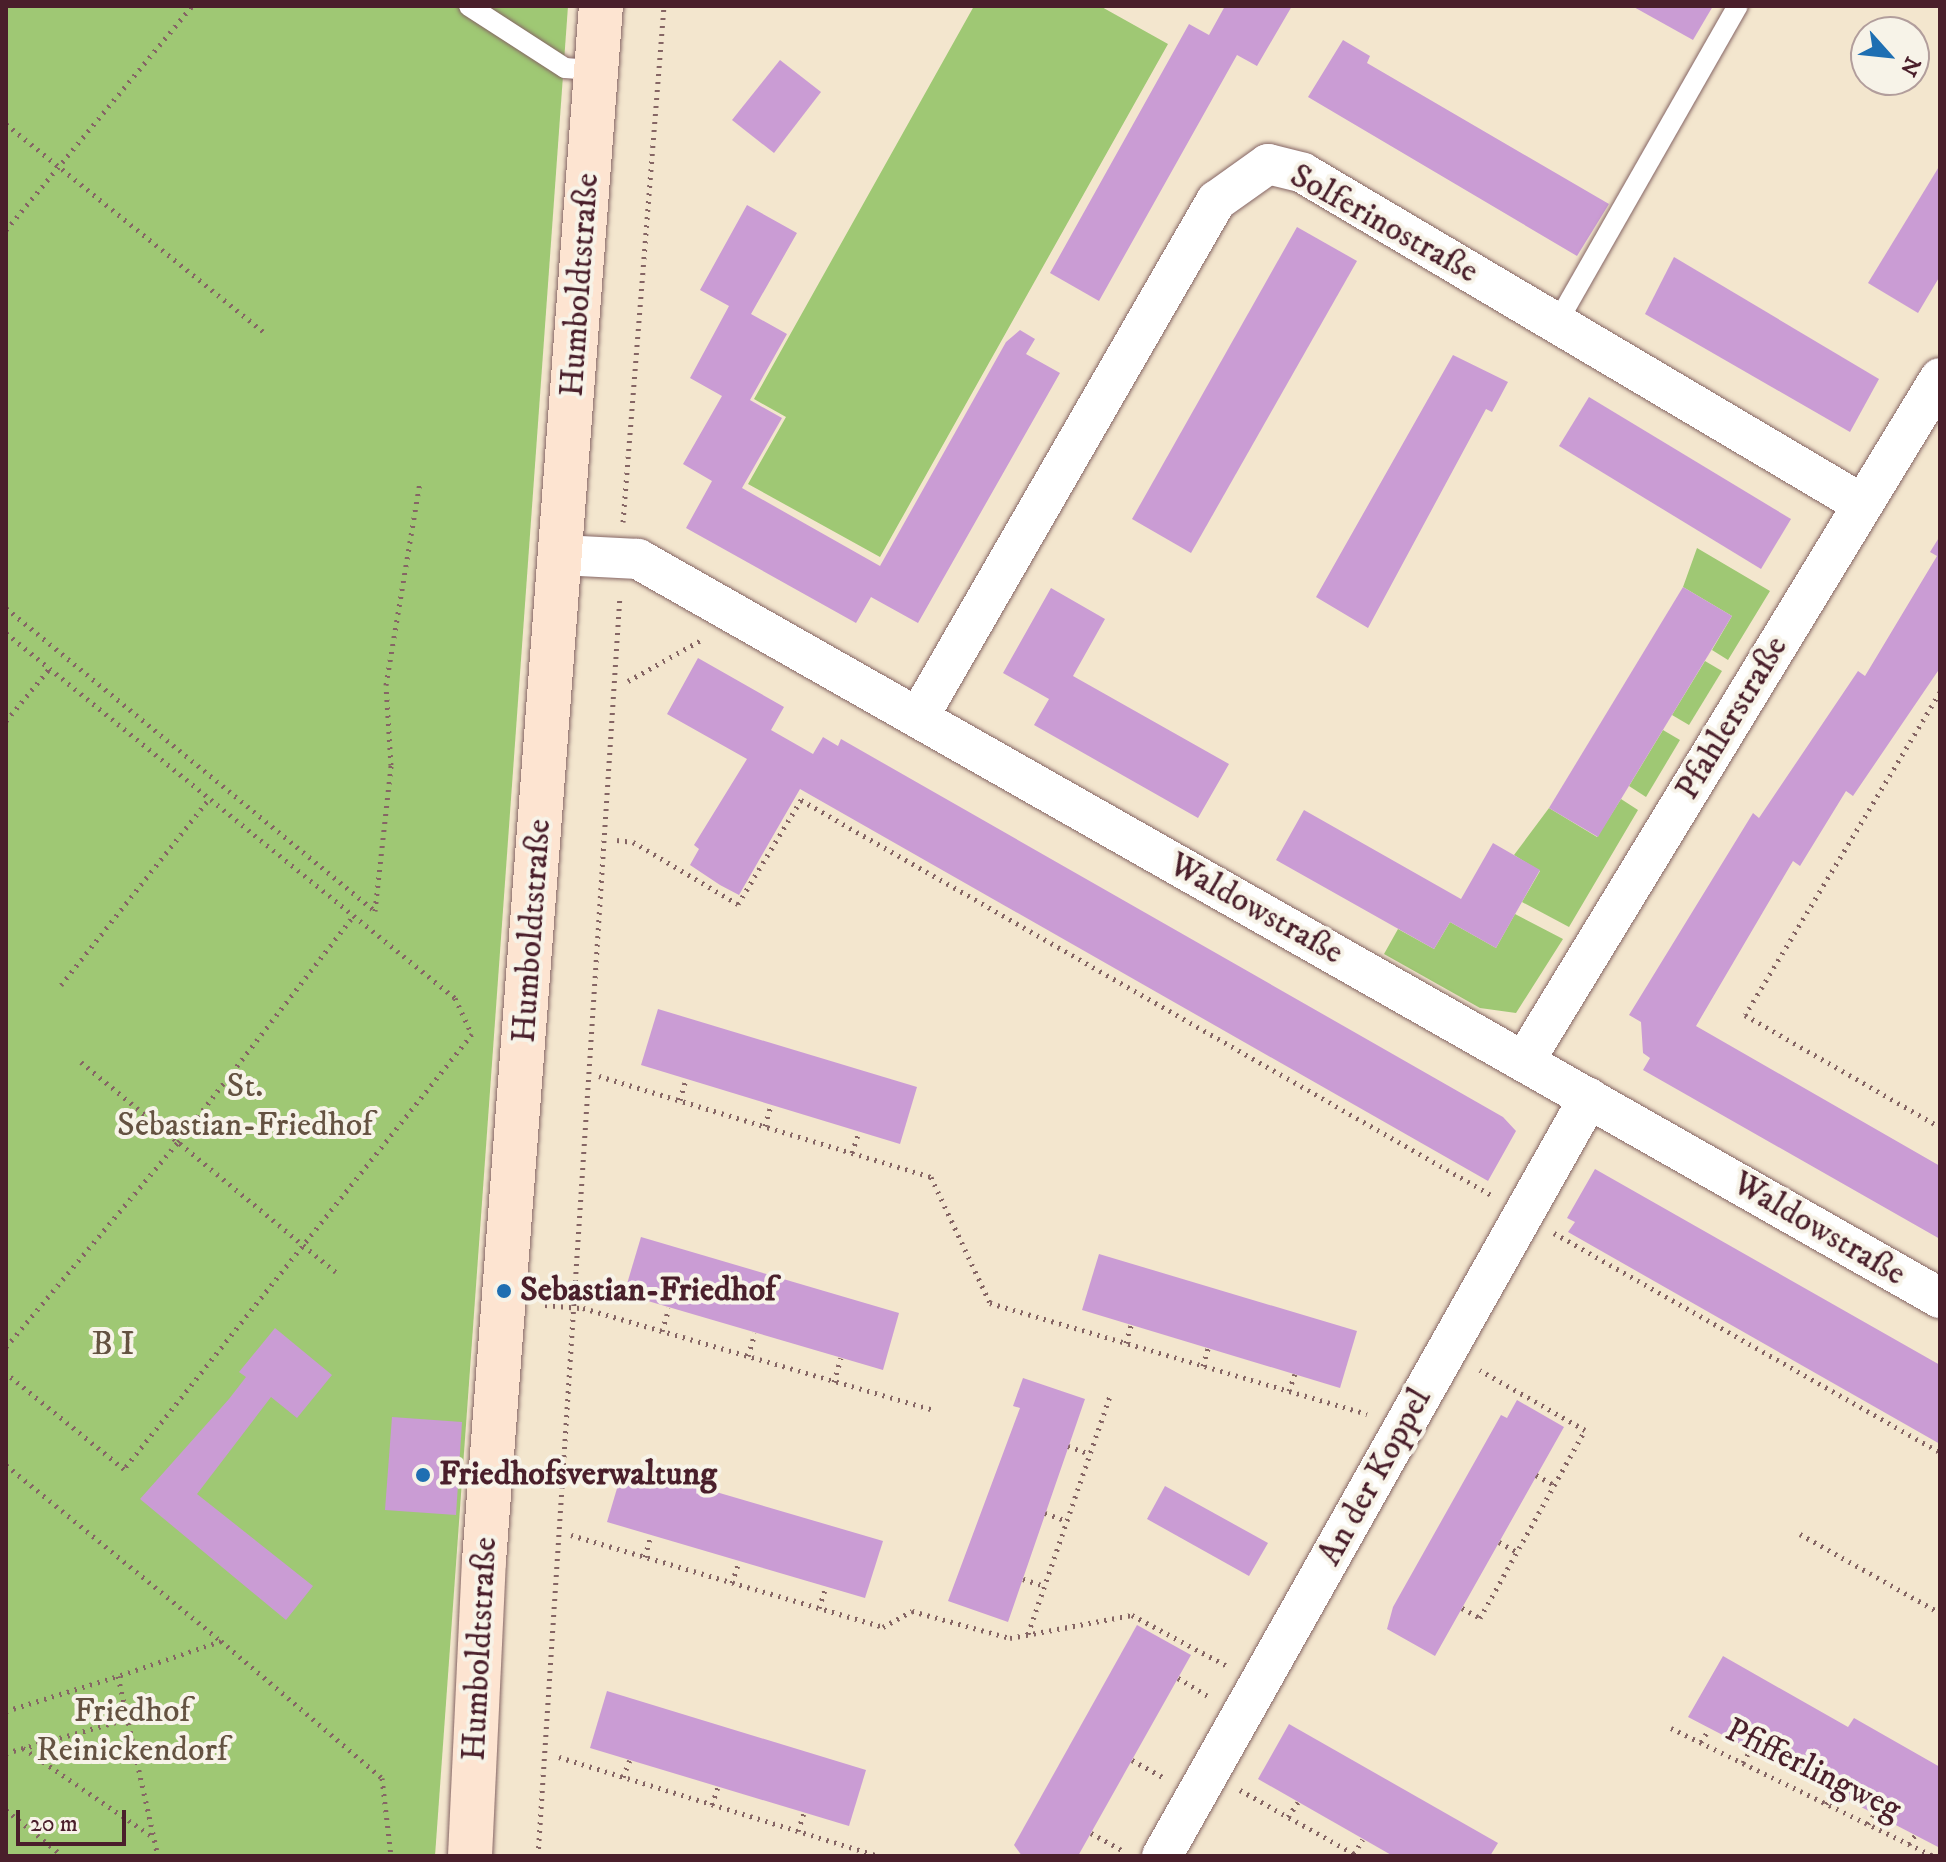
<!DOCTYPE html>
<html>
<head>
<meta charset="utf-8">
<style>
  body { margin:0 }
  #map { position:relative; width:1946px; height:1862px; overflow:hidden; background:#f3e6ce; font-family:"IM FELL DW Pica",serif }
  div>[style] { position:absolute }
  .green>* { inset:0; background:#9fc874 }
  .building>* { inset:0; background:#ca9cd4 }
  .path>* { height:5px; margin-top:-2.5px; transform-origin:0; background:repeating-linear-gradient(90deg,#856564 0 2px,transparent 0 8px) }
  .roads { filter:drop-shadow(0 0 2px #856564) drop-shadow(0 0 2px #856564) }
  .lane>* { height:20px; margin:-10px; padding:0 10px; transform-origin:10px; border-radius:10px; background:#fff }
  .street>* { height:40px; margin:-20px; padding:0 20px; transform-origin:20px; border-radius:20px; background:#fff }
  .secondary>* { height:44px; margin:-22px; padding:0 22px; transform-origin:22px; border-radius:22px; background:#fde4d1 }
  .dots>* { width:22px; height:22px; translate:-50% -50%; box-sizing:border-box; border:4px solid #f7f3e8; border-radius:50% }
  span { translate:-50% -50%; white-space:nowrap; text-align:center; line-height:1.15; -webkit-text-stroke:8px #f7f3e8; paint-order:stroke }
  .street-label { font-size:34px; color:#4a1f2b }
  .park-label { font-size:34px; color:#645241 }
  .poi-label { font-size:34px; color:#4a1f2b; font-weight:700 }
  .left { translate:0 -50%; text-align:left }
  .frame { position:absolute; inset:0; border:8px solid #4a1f2b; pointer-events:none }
  .north { position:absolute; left:1850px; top:16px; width:80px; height:80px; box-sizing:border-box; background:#f7f3e8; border:2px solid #b29e9c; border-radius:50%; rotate:117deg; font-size:22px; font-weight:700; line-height:32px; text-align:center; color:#4a1f2b }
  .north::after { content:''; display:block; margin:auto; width:28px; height:36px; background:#1f6fb2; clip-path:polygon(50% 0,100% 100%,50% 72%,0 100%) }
  .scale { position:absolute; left:16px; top:1810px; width:110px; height:36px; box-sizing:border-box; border:4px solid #4a1f2b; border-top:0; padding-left:10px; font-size:24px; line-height:28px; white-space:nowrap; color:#4a1f2b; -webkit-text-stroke:6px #f7f3e8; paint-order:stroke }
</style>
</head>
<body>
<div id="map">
  <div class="green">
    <div style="clip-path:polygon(6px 6px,568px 6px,435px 1856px,6px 1856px)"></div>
    <div style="clip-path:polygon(974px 6px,1100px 6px,1168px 44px,880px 557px,748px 484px,786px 417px,754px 399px)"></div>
    <div style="clip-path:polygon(1697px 548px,1770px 591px,1728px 660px,1712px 650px,1732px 616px,1683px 587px)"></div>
    <div style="clip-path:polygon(1705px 661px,1722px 671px,1689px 725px,1672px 715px)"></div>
    <div style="clip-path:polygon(1663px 730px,1680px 740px,1646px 797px,1629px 786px)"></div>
    <div style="clip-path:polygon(1621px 799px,1638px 810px,1569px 927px,1522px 902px,1540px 871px,1514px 855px,1549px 808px,1597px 837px)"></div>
    <div style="clip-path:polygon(1515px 914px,1563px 939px,1516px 1013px,1480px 1008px,1384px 954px,1398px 929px,1434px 949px,1450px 922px,1496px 948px)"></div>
  </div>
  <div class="building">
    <div style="clip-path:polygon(1225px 6px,1292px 6px,1257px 66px,1237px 55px,1099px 301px,1050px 273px,1189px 24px,1209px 35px)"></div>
    <div style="clip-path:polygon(1632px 6px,1713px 6px,1693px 40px)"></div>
    <div style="clip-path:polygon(1343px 40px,1370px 56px,1367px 63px,1609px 204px,1577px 256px,1308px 97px)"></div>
    <div style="clip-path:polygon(780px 60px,821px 92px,774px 153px,732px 120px)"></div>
    <div style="clip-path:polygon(1940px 165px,1940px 276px,1918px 313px,1868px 283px)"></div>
    <div style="clip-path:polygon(747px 205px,797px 233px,751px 314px,787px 334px,750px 400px,782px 418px,742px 488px,880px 566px,1006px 342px,1020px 330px,1035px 339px,1026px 354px,1060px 373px,918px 623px,871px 597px,856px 623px,686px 528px,712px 481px,683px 464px,722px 396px,690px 378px,729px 306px,700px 290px)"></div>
    <div style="clip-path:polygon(1297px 227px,1357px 261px,1191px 553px,1132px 519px)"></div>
    <div style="clip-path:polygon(1674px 257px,1879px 379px,1850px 432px,1645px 314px)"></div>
    <div style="clip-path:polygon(1453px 355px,1508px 382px,1492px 412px,1486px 409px,1368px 628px,1316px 597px)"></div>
    <div style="clip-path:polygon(1589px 397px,1791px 519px,1761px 569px,1559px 446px)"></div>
    <div style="clip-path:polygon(1940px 536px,1940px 668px,1853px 796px,1846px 791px,1800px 866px,1793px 861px,1696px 1026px,1940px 1166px,1940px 1239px,1643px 1070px,1650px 1058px,1643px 1053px,1641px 1022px,1629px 1015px,1753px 813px,1759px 818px,1858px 671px,1865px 676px,1937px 556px,1930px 552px)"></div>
    <div style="clip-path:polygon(1683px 587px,1732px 616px,1598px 837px,1549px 808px)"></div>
    <div style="clip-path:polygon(1051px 588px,1105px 619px,1073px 676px,1229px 764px,1198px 818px,1034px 725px,1049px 699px,1003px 673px)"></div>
    <div style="clip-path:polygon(698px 658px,784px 707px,771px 730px,813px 754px,823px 737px,838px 746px,841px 739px,1503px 1117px,1516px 1131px,1488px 1181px,800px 789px,739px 895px,720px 885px,690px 865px,699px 849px,694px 845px,747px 759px,667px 714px)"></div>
    <div style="clip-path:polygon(1304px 810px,1461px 899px,1493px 843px,1540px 870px,1496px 948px,1450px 922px,1434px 949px,1276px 860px)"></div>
    <div style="clip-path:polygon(658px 1009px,917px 1087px,900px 1144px,641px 1065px)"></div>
    <div style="clip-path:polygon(1595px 1169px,1940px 1365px,1940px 1444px,1568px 1232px,1575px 1222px,1567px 1218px)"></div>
    <div style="clip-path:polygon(641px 1237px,899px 1313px,883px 1370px,624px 1294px)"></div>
    <div style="clip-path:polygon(1099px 1254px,1357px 1331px,1340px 1388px,1082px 1310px)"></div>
    <div style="clip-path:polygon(275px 1328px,332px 1375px,297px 1418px,271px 1397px,197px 1494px,313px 1586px,286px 1620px,140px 1499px,229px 1399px,246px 1377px,239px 1372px)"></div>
    <div style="clip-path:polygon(1023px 1378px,1085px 1399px,1008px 1622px,948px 1601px,1020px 1408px,1013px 1406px)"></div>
    <div style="clip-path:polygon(1517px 1400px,1564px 1427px,1435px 1656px,1387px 1629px,1393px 1607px,1501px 1415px,1507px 1418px)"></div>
    <div style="clip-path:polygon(392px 1417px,462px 1422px,456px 1515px,385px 1510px)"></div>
    <div style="clip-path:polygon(624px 1465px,883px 1541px,865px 1598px,607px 1522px)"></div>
    <div style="clip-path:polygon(1165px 1486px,1268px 1543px,1249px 1576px,1147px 1519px)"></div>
    <div style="clip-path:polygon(1137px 1625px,1191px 1655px,1078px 1856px,1022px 1856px,1014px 1845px)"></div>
    <div style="clip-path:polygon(1723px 1656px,1848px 1727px,1854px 1718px,1940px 1767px,1940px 1848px,1688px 1717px)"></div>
    <div style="clip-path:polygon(607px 1691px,866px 1770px,849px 1826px,590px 1748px)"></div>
    <div style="clip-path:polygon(1289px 1724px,1498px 1843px,1490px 1856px,1393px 1856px,1258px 1779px)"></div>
  </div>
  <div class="path">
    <div style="left:6px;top:124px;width:333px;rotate:38.9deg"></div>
    <div style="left:6px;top:230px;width:291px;rotate:-50.3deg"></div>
    <div style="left:623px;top:522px;width:518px;rotate:-85.46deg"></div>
    <div style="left:6px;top:608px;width:477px;rotate:39.4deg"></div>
    <div style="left:375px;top:911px;width:147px;rotate:-83.7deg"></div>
    <div style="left:391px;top:765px;width:80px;rotate:-93.6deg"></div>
    <div style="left:386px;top:685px;width:207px;rotate:-80.5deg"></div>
    <div style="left:6px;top:633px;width:579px;rotate:39.11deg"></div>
    <div style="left:455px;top:998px;width:40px;rotate:65deg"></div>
    <div style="left:472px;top:1034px;width:557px;rotate:128.66deg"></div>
    <div style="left:124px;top:1469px;width:152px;rotate:-140.9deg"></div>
    <div style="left:628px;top:681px;width:84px;rotate:-29.3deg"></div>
    <div style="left:1940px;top:692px;width:377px;rotate:121.1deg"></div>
    <div style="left:1745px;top:1015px;width:225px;rotate:29.9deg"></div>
    <div style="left:6px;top:721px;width:67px;rotate:-50.4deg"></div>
    <div style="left:617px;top:840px;width:16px;rotate:7deg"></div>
    <div style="left:633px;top:842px;width:122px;rotate:30.6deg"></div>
    <div style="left:738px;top:904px;width:122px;rotate:-58.8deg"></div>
    <div style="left:801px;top:800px;width:797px;rotate:29.78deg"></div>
    <div style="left:61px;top:985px;width:239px;rotate:-51.5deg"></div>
    <div style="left:81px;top:1062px;width:330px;rotate:39.5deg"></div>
    <div style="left:599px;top:1076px;width:347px;rotate:16.9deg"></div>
    <div style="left:931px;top:1177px;width:139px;rotate:64.9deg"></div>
    <div style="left:990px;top:1303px;width:393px;rotate:16.4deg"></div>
    <div style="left:680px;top:1100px;width:22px;rotate:-74deg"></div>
    <div style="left:765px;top:1126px;width:22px;rotate:-74deg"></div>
    <div style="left:852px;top:1153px;width:22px;rotate:-72deg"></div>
    <div style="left:1554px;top:1233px;width:444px;rotate:29.6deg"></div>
    <div style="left:545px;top:1305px;width:38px;rotate:5deg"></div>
    <div style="left:583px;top:1308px;width:365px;rotate:16.2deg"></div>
    <div style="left:662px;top:1331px;width:24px;rotate:-73deg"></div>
    <div style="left:1126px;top:1343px;width:19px;rotate:-74deg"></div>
    <div style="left:6px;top:1347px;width:268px;rotate:-50deg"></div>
    <div style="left:178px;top:1142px;width:287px;rotate:-52.2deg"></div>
    <div style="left:748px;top:1356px;width:24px;rotate:-73deg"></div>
    <div style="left:1203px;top:1366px;width:19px;rotate:-74deg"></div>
    <div style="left:834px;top:1382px;width:25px;rotate:-74deg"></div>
    <div style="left:1289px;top:1391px;width:18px;rotate:-71deg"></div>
    <div style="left:1068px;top:1446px;width:23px;rotate:20deg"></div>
    <div style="left:6px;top:1465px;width:278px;rotate:39.3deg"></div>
    <div style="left:221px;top:1641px;width:109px;rotate:161.2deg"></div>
    <div style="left:118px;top:1676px;width:184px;rotate:77.5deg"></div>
    <div style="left:1536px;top:1475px;width:21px;rotate:29deg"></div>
    <div style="left:1045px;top:1513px;width:23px;rotate:20deg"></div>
    <div style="left:1800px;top:1534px;width:161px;rotate:29.4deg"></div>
    <div style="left:571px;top:1535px;width:325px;rotate:16.4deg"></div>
    <div style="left:883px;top:1627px;width:33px;rotate:-29deg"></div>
    <div style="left:912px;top:1611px;width:102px;rotate:15.4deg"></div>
    <div style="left:1010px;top:1638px;width:124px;rotate:-10.7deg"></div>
    <div style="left:1132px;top:1615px;width:108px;rotate:28.2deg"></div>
    <div style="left:1499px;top:1542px;width:21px;rotate:29deg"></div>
    <div style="left:645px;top:1557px;width:23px;rotate:-75deg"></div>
    <div style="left:1023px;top:1579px;width:22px;rotate:18deg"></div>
    <div style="left:732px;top:1583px;width:23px;rotate:-72deg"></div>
    <div style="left:819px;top:1608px;width:23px;rotate:-72deg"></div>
    <div style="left:1462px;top:1608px;width:21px;rotate:29deg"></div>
    <div style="left:1480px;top:1618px;width:215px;rotate:-60.8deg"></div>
    <div style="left:1585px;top:1430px;width:121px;rotate:-150.3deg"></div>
    <div style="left:1028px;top:1634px;width:255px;rotate:-71deg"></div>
    <div style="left:221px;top:1641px;width:211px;rotate:40.4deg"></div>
    <div style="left:382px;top:1778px;width:79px;rotate:83.4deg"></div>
    <div style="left:1178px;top:1678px;width:35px;rotate:31deg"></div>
    <div style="left:6px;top:1711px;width:117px;rotate:-17.4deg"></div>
    <div style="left:1671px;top:1728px;width:292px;rotate:26deg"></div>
    <div style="left:1701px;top:1742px;width:15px;rotate:-58deg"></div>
    <div style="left:23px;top:1748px;width:158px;rotate:34.4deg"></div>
    <div style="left:6px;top:1753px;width:126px;rotate:-15.7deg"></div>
    <div style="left:559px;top:1757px;width:335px;rotate:17.2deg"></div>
    <div style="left:1132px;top:1760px;width:35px;rotate:29deg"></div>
    <div style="left:1743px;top:1763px;width:13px;rotate:-61deg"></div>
    <div style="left:623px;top:1777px;width:18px;rotate:-68deg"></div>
    <div style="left:1240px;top:1790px;width:135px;rotate:29.2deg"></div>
    <div style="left:1826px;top:1804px;width:18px;rotate:-61deg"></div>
    <div style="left:712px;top:1805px;width:20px;rotate:-72deg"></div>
    <div style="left:6px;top:1810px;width:73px;rotate:38.9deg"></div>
    <div style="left:1288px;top:1817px;width:18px;rotate:-56deg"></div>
    <div style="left:1868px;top:1824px;width:15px;rotate:-58deg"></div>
    <div style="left:798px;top:1831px;width:19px;rotate:-72deg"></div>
    <div style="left:1091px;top:1833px;width:39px;rotate:29deg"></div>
    <div style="left:1909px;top:1844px;width:12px;rotate:-55deg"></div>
    <div style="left:1354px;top:1854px;width:17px;rotate:-59deg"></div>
    <div style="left:538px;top:1856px;width:1263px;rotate:-86.28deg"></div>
  </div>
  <div class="roads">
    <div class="lane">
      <div style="left:469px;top:6px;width:114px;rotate:32.9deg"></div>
      <div style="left:565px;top:68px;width:31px;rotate:4deg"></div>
      <div style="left:1558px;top:321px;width:363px;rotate:-60.3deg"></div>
    </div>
    <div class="street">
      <div style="left:561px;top:555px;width:77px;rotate:3deg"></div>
      <div style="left:638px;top:559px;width:1497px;rotate:29.58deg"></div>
      <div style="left:918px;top:718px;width:597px;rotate:-60.04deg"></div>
      <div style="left:1216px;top:201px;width:64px;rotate:-35.4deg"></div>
      <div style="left:1268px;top:164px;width:36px;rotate:14deg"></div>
      <div style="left:1303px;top:173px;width:650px;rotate:30.63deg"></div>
      <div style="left:1525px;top:1060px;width:798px;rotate:-58.68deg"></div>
      <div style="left:1162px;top:1856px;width:870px;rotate:-60.61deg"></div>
    </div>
    <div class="secondary">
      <div style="left:470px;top:1856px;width:295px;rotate:-87.3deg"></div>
      <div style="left:484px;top:1561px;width:1559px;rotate:-85.7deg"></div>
    </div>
  </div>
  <div class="dots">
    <div style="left:504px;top:1291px;background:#1f6fb2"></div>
    <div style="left:423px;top:1475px;background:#1f6fb2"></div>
  </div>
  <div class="street-label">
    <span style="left:1384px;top:224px;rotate:29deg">Solferinostraße</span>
    <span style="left:580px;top:285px;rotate:-86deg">Humboldtstraße</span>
    <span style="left:1732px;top:718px;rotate:-59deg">Pfahlerstraße</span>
    <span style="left:1256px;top:909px;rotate:29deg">Waldowstraße</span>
    <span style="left:532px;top:931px;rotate:-86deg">Humboldtstraße</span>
    <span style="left:1819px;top:1229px;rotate:30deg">Waldowstraße</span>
    <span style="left:1375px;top:1477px;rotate:-61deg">An der Koppel</span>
    <span style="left:480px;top:1649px;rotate:-87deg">Humboldtstraße</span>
    <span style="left:1813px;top:1770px;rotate:26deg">Pfifferlingweg</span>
  </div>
  <div class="park-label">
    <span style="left:245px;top:1106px">St.<br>Sebastian-Friedhof</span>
    <span style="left:113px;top:1345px">B I</span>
    <span style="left:132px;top:1731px">Friedhof<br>Reinickendorf</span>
  </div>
  <div class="poi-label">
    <span class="left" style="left:520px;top:1291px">Sebastian-Friedhof</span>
    <span class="left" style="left:439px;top:1475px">Friedhofsverwaltung</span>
  </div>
  <div class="frame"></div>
  <div class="north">N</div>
  <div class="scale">20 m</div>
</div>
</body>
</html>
